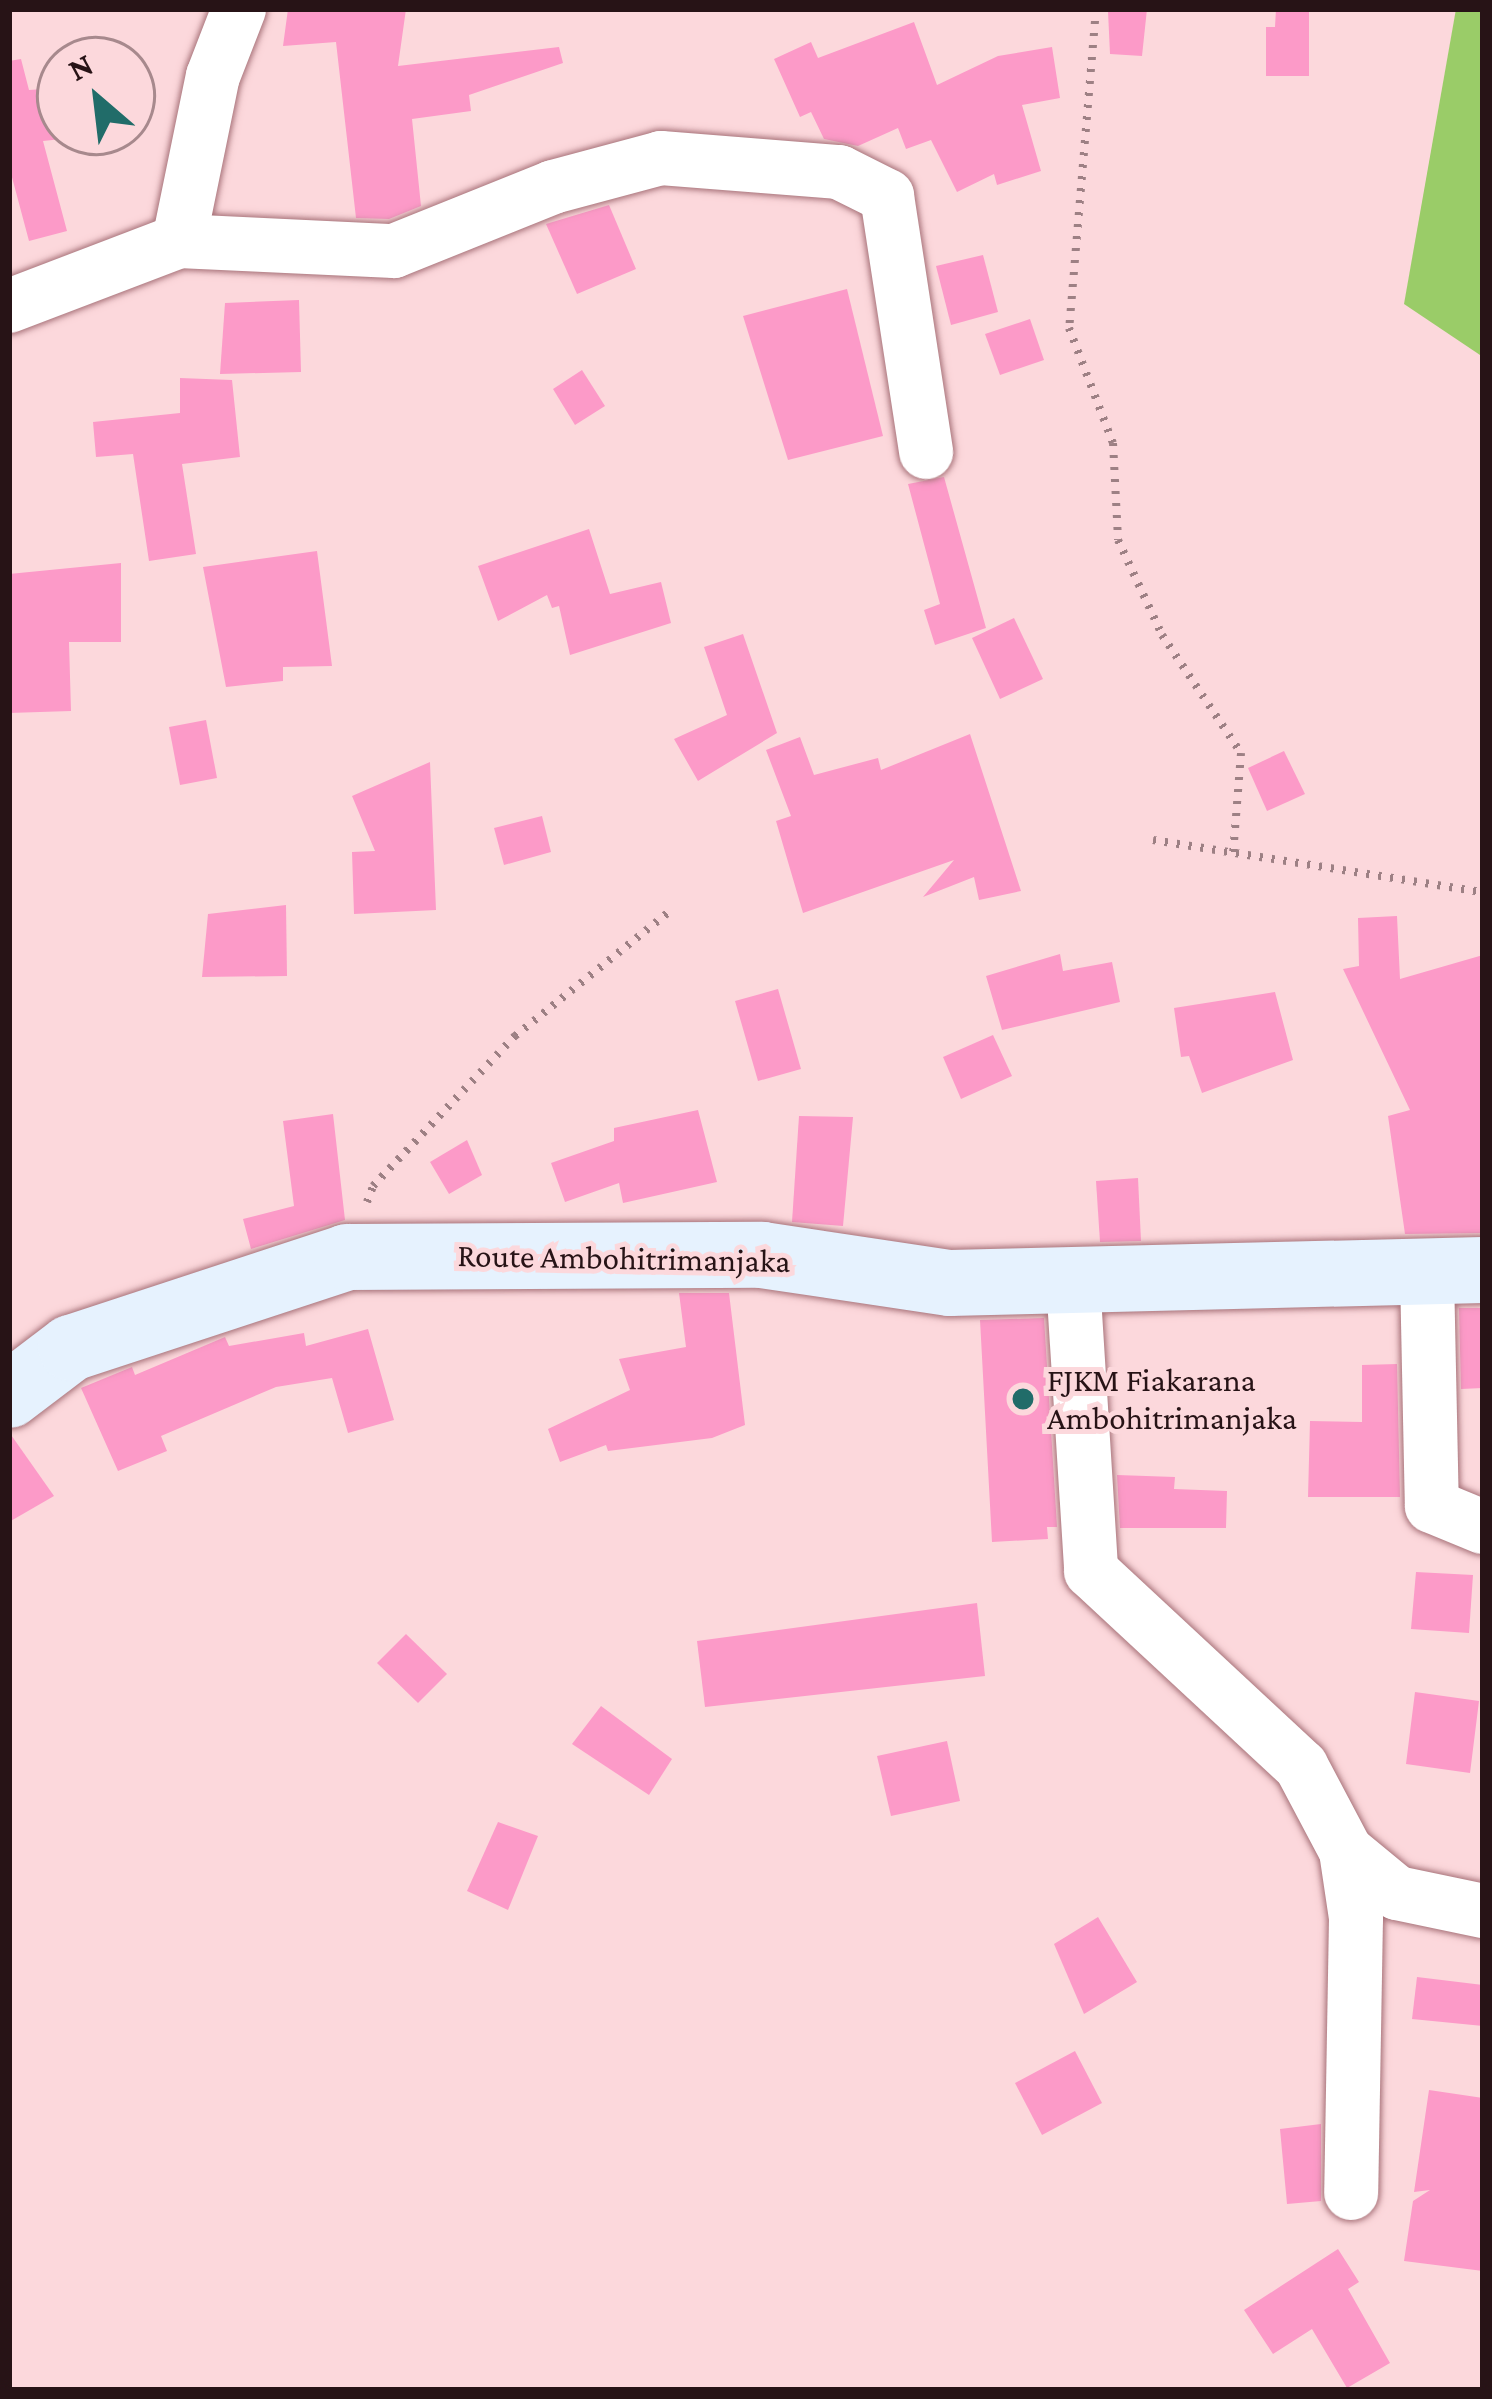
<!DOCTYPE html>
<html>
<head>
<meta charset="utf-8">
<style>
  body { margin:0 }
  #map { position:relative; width:1492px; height:2399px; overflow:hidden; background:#fcd8dc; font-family:"Crimson Pro",serif }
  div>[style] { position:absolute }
  .green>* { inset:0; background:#9acc68 }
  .building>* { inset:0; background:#fc9ac8 }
  .path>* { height:8px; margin-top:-4px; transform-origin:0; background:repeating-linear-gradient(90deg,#9d8084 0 3px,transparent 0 12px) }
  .roads { filter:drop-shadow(0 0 3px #a8737a) drop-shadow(0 0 3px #a8737a) }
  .street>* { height:54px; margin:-27px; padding:0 27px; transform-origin:27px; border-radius:27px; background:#fff }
  .secondary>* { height:66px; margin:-33px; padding:0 33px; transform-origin:33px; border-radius:33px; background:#e6f2fe }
  .dots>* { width:33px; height:33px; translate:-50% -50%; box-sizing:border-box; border:6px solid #fcd8dc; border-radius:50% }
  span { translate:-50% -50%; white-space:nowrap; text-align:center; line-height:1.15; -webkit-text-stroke:10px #fcd8dc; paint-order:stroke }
  .street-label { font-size:33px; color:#271316 }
  .poi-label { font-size:33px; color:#271316 }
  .left { translate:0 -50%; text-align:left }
  .frame { position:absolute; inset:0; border:12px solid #271316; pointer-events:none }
  .north { position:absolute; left:36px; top:36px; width:120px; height:120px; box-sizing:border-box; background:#fcd8dc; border:3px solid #a7898d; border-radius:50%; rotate:332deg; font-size:33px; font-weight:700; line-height:48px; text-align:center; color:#271316 }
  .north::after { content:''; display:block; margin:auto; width:42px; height:54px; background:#216c69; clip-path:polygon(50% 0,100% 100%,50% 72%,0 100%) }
</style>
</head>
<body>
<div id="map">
  <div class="green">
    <div style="clip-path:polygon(1456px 9px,1483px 9px,1483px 357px,1404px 304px)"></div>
  </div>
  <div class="building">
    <div style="clip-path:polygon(288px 9px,406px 9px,398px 66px,559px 47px,563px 63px,469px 95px,471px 111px,412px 119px,421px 206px,389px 219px,356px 218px,336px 42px,283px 46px)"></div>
    <div style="clip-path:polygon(1147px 9px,1142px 56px,1110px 54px,1108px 11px)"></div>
    <div style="clip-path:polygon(1276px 9px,1309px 9px,1309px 76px,1266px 76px,1266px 27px,1275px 27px)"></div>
    <div style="clip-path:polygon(914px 22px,937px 85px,998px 56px,1052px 47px,1060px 98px,1022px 105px,1041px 171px,997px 185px,994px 174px,957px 192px,931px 140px,906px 149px,898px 128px,858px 146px,824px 139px,811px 112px,800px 117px,774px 59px,811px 42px,818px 58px)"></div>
    <div style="clip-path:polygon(21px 59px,29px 90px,58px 88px,62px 139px,43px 141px,67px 231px,29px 241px,9px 166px,9px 61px)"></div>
    <div style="clip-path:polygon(609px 205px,636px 269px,577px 294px,546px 224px)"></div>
    <div style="clip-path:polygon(983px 255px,998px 312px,951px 325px,936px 266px)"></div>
    <div style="clip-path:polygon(847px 289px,883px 436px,788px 460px,743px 316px)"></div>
    <div style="clip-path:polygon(299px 300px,301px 372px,220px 374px,225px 303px)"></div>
    <div style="clip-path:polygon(1030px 319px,1044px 360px,1000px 375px,985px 334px)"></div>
    <div style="clip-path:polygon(582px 370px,605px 406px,575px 425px,553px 389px)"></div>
    <div style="clip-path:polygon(180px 378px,232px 380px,240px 457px,182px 464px,196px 554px,149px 561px,133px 454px,96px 457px,93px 422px,180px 413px)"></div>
    <div style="clip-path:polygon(944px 477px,986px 628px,935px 645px,924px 610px,940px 604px,908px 484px)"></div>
    <div style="clip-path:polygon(589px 529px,610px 594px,661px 582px,671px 623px,570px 655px,559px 606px,552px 608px,547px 595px,498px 621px,478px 566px)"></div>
    <div style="clip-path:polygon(317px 551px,332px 666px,283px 667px,283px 681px,226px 687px,203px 567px)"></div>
    <div style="clip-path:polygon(121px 563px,121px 642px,69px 642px,71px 711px,9px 713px,9px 574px)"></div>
    <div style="clip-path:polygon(1014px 618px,1043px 679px,1000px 699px,972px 638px)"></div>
    <div style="clip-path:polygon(743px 634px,777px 733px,698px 781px,674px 739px,727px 715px,704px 647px)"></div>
    <div style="clip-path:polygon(206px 720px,217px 778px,180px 785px,169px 727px)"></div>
    <div style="clip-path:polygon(970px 734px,1021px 891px,979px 900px,974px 877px,923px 897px,954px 860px,803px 913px,776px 821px,791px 816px,766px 750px,800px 737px,814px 775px,878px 758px,881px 770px)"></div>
    <div style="clip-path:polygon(1284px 751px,1305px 794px,1267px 811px,1248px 768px)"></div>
    <div style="clip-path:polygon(430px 762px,436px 910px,354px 914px,352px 852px,375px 851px,352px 796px)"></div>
    <div style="clip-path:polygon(542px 816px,551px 852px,504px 865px,494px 828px)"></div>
    <div style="clip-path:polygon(286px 905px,287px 976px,202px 977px,208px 914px)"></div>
    <div style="clip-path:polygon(1397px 916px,1400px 979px,1483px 955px,1483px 1233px,1405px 1234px,1388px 1116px,1410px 1110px,1343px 969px,1359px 966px,1358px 918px)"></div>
    <div style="clip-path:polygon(1060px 954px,1063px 971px,1112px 962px,1120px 1002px,1002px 1030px,986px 976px)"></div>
    <div style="clip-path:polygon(778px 989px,801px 1069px,758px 1081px,735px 1001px)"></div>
    <div style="clip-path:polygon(1275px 992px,1293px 1060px,1202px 1093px,1189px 1056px,1181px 1057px,1174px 1008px)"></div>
    <div style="clip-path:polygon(993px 1035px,1012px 1076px,961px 1099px,943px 1057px)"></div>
    <div style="clip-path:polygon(698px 1110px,717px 1182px,623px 1203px,619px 1183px,565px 1202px,551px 1163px,614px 1141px,614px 1128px)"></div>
    <div style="clip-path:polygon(333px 1114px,345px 1220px,251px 1249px,243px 1219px,294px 1206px,283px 1121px)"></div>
    <div style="clip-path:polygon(799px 1116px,853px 1117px,843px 1226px,792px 1222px)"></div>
    <div style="clip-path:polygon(467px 1140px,482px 1175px,449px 1194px,430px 1162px)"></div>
    <div style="clip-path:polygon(1138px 1178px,1141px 1241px,1100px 1242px,1096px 1181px)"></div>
    <div style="clip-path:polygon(679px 1293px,729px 1293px,745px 1425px,712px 1438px,608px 1451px,606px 1445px,560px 1462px,548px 1429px,630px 1390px,619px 1359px,686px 1347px)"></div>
    <div style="clip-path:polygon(1459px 1308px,1483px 1308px,1483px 1388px,1461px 1389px)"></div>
    <div style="clip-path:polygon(1044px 1318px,1057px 1527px,1047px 1527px,1048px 1539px,992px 1542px,980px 1320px)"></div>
    <div style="clip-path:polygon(368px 1329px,394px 1420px,348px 1433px,332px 1378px,276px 1387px,161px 1436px,167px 1451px,118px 1471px,81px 1388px,132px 1367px,135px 1375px,225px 1337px,229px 1346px,304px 1333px,306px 1346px)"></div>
    <div style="clip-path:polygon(1397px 1364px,1400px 1497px,1308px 1497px,1310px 1421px,1362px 1422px,1362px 1365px)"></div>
    <div style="clip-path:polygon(9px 1432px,54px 1496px,9px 1522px)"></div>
    <div style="clip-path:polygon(1117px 1475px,1175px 1477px,1174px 1489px,1227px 1491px,1226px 1528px,1120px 1528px)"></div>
    <div style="clip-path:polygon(1416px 1572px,1473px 1575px,1469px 1633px,1411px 1629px)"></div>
    <div style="clip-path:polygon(977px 1603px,985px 1676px,705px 1707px,697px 1641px)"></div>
    <div style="clip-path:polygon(406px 1634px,447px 1674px,418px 1703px,377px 1663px)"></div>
    <div style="clip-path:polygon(1415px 1692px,1479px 1701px,1470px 1773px,1406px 1764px)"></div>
    <div style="clip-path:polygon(601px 1706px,672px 1759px,649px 1795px,572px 1744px)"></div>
    <div style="clip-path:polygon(947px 1741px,960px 1801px,891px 1816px,877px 1756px)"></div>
    <div style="clip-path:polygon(498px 1822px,538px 1836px,508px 1910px,467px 1891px)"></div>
    <div style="clip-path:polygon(1098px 1917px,1137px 1982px,1084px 2014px,1054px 1944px)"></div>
    <div style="clip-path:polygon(1417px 1977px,1483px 1985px,1483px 2026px,1412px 2019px)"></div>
    <div style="clip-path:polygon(1075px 2051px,1102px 2103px,1042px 2135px,1015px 2083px)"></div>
    <div style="clip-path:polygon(1429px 2090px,1483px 2098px,1483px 2271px,1404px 2261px,1413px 2201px,1430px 2190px,1414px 2192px)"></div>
    <div style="clip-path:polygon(1321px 2124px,1321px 2201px,1287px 2204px,1280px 2129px)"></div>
    <div style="clip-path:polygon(1338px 2249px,1359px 2282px,1348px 2289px,1390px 2363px,1347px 2388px,1312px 2329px,1273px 2354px,1244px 2310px)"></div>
  </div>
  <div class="path">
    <div style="left:1096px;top:9px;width:320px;rotate:94.8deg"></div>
    <div style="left:1069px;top:328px;width:123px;rotate:69.1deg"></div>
    <div style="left:1113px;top:443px;width:97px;rotate:87deg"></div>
    <div style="left:1118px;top:540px;width:105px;rotate:65.1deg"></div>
    <div style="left:1162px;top:635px;width:142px;rotate:56.2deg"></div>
    <div style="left:1241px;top:753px;width:101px;rotate:94.5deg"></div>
    <div style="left:1153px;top:840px;width:334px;rotate:9deg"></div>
    <div style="left:367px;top:1202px;width:17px;rotate:-69deg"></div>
    <div style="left:373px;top:1186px;width:207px;rotate:-46.6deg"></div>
    <div style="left:515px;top:1036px;width:201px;rotate:-38.9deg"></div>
  </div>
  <div class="roads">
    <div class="street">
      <div style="left:179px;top:241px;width:215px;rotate:2.7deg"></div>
      <div style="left:394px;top:251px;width:171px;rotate:-21.9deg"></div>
      <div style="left:553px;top:187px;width:112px;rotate:-15deg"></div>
      <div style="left:661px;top:158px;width:179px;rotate:4.5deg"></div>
      <div style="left:839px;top:172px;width:54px;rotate:26.6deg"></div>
      <div style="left:887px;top:196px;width:259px;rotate:81.3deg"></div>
      <div style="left:9px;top:306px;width:182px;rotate:-20.9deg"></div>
      <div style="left:179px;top:241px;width:168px;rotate:-78.4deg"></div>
      <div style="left:213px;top:76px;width:72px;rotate:-68.8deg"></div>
      <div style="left:1427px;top:1274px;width:232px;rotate:88.8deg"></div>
      <div style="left:1432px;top:1506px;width:55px;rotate:22.4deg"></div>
      <div style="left:1073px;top:1281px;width:291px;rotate:86.4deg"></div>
      <div style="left:1091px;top:1571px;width:287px;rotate:42.9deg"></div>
      <div style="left:1301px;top:1766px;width:96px;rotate:62.1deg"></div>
      <div style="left:1346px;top:1851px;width:68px;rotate:81.5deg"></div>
      <div style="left:1356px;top:1918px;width:275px;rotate:91deg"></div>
      <div style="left:1346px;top:1851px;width:66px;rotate:39.5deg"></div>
      <div style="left:1397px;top:1893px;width:88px;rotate:11.8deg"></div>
    </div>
    <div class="secondary">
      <div style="left:9px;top:1395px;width:78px;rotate:-37.2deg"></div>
      <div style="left:71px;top:1348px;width:291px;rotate:-18.2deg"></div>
      <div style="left:347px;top:1257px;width:415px;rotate:-0.3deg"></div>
      <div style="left:762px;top:1255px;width:190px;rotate:8.5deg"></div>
      <div style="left:950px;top:1283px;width:533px;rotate:-1.4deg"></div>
    </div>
  </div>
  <div class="dots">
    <div style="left:1023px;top:1399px;background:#216c69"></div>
  </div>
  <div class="street-label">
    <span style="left:624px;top:1258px;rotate:1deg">Route Ambohitrimanjaka</span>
  </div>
  <div class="poi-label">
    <span class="left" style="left:1047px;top:1399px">FJKM Fiakarana<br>Ambohitrimanjaka</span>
  </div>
  <div class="frame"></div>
  <div class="north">N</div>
</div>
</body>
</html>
